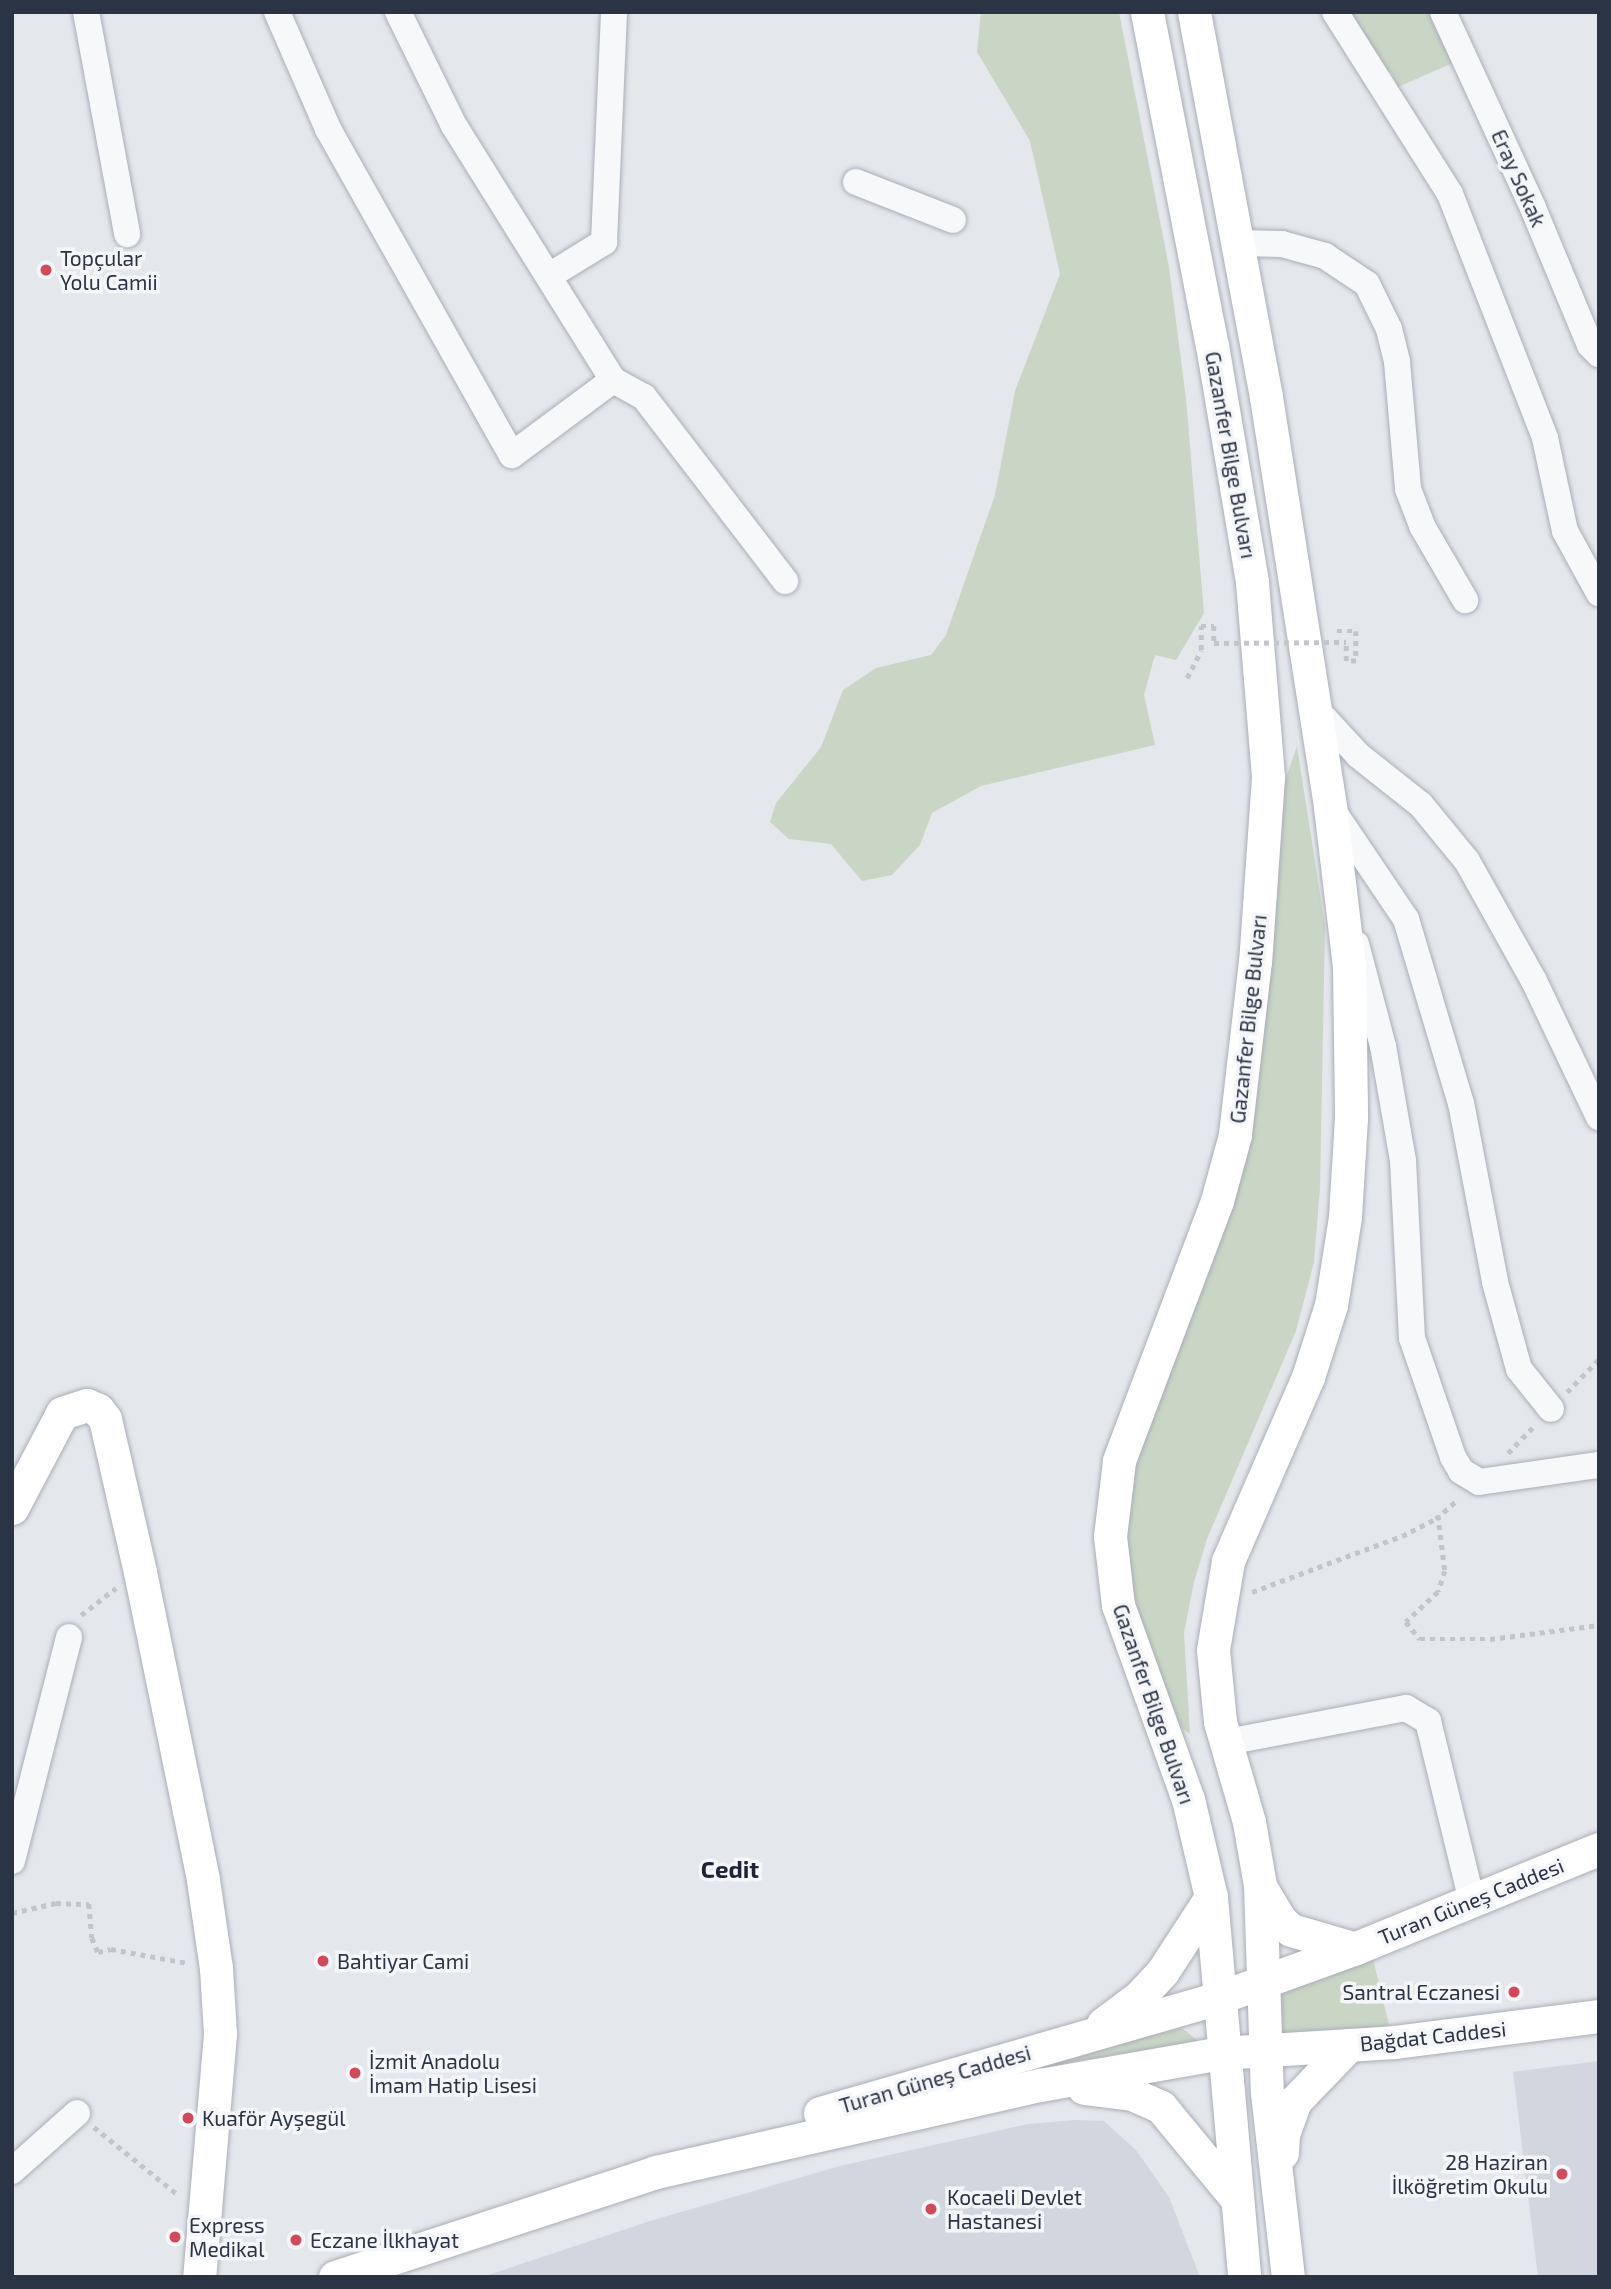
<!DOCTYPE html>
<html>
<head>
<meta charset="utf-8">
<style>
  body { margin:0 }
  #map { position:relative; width:1611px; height:2289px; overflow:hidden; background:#e4e7ec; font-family:"Exo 2",sans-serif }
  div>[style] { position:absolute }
  .built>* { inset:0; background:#d2d6de }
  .green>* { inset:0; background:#c9d6c5 }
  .path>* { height:4.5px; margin-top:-2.25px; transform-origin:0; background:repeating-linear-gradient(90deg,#c2c5cb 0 5px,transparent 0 10px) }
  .roads { filter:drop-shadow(0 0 2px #a9aeb7) drop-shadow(0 0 2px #a9aeb7) }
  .minor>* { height:26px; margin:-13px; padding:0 13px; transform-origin:13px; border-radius:13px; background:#f7f8fa }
  .major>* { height:33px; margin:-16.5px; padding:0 16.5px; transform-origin:16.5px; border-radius:16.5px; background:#fff }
  .path-bridge>* { height:4.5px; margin-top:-2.25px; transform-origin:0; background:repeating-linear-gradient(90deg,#c2c5cb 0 5px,transparent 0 10px) }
  .dots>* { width:19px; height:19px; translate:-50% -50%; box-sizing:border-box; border:4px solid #f4f6f9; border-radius:50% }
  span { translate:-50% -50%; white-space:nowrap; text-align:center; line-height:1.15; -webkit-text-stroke:7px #f4f6f9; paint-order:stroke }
  .street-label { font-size:21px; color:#2b3445 }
  .poi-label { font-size:21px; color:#2b3445 }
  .left { translate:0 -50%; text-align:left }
  .right { translate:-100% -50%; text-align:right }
  .quarter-label { font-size:24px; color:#1d2536; font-weight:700 }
  .frame { position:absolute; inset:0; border:14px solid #2b3445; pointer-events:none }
</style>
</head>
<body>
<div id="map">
  <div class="built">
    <div style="clip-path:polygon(1599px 2061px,1599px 2277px,1538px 2277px,1513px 2072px)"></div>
    <div style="clip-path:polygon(1075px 2120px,1104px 2121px,1136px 2150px,1169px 2197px,1200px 2277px,482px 2277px,650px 2221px,840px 2166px,1028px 2124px)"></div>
  </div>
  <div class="green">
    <div style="clip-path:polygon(981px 12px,1119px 12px,1169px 267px,1186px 399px,1204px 613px,1176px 660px,1155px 655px,1144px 695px,1155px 745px,981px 786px,932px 813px,920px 845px,892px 875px,862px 881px,831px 844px,789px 839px,770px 822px,776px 803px,821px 747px,843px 690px,876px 668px,931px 655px,946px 635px,995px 495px,1015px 391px,1060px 274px,1030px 141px,977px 52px)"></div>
    <div style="clip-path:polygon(1349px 12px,1433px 12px,1455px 62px,1398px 87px,1391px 72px,1383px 74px)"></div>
    <div style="clip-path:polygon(1297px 746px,1325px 926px,1320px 1188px,1314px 1262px,1296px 1331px,1207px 1539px,1194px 1582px,1184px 1633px,1190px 1734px,1178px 1725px,1137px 1614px,1125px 1534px,1129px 1475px,1235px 1171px,1273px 816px)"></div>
    <div style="clip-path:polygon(1372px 1955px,1389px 2025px,1303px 2038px,1280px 2033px,1278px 1994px)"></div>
    <div style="clip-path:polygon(1182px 2028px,1198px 2041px,1053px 2065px,1050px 2061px)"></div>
  </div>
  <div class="path">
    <div style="left:1337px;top:631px;width:19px"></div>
    <div style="left:1356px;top:631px;width:30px;rotate:90deg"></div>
    <div style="left:1356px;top:661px;width:10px;rotate:180deg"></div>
    <div style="left:1346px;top:661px;width:19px;rotate:-90deg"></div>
    <div style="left:1187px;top:678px;width:31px;rotate:-63deg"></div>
    <div style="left:1201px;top:650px;width:24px;rotate:-90deg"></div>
    <div style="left:1201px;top:626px;width:13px"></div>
    <div style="left:1214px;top:626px;width:17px;rotate:90deg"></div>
    <div style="left:1567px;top:1392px;width:46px;rotate:-45.9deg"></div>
    <div style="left:1508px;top:1453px;width:37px;rotate:-46deg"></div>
    <div style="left:1438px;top:1515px;width:56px;rotate:82.9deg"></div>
    <div style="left:1445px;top:1571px;width:22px;rotate:108deg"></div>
    <div style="left:1438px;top:1592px;width:44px;rotate:136.8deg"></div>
    <div style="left:1406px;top:1622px;width:22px;rotate:51deg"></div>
    <div style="left:1420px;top:1639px;width:70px"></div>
    <div style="left:1490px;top:1639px;width:110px;rotate:-7.3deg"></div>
    <div style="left:1252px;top:1592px;width:160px;rotate:-20.5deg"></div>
    <div style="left:1402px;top:1536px;width:38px;rotate:-27deg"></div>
    <div style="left:1436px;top:1519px;width:30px;rotate:-42deg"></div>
    <div style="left:81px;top:1615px;width:44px;rotate:-37.6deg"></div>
    <div style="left:12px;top:1913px;width:45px;rotate:-12.8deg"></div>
    <div style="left:56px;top:1903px;width:33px;rotate:2deg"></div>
    <div style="left:89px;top:1904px;width:34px;rotate:85deg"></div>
    <div style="left:92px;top:1938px;width:15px;rotate:67deg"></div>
    <div style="left:98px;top:1952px;width:13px;rotate:-13deg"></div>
    <div style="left:111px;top:1949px;width:77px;rotate:10.4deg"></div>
    <div style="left:94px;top:2127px;width:107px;rotate:38.9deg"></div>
  </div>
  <div class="roads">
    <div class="minor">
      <div style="left:86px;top:12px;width:226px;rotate:79.5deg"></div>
      <div style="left:277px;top:12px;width:128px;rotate:66.4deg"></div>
      <div style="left:328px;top:129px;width:374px;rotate:60.6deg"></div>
      <div style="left:512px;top:455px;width:126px;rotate:-36.6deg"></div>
      <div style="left:398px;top:12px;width:125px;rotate:63.8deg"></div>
      <div style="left:453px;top:124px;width:302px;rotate:58deg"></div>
      <div style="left:613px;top:380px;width:35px;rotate:29deg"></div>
      <div style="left:644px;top:397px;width:232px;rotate:52.5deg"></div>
      <div style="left:1335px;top:12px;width:215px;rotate:57.7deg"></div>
      <div style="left:1450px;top:194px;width:262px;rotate:68.7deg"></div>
      <div style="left:1545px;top:438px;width:95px;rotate:77.9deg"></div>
      <div style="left:1565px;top:531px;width:71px;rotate:61.3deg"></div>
      <div style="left:1443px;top:12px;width:216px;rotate:65.3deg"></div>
      <div style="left:1533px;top:208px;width:148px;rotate:67.4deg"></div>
      <div style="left:1590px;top:345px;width:13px;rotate:45deg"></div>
      <div style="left:856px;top:182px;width:104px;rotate:21.4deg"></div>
      <div style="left:1239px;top:243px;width:43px;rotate:1.3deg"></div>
      <div style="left:1282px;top:244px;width:45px;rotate:15.6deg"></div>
      <div style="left:1325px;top:256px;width:50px;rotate:33.7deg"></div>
      <div style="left:1367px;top:284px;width:50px;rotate:63.9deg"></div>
      <div style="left:1389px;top:329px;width:34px;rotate:76deg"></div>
      <div style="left:1397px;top:362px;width:127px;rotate:85deg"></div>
      <div style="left:1408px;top:489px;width:40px;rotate:69deg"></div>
      <div style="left:1422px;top:526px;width:86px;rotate:59.8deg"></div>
      <div style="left:549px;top:276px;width:65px;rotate:-31.7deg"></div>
      <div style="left:604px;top:242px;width:230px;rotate:-87.5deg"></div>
      <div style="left:1313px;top:706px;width:67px;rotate:47.4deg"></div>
      <div style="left:1358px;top:755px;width:80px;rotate:38.4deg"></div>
      <div style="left:1421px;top:805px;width:72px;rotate:50.6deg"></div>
      <div style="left:1467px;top:861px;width:137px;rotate:60.8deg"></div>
      <div style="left:1534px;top:981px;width:151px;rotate:64.5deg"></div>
      <div style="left:1331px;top:808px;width:134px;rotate:56deg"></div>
      <div style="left:1406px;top:919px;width:192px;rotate:73.4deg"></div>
      <div style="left:1461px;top:1103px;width:182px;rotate:79.2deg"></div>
      <div style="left:1495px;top:1282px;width:90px;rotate:74.6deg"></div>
      <div style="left:1519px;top:1369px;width:51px;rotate:51.3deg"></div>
      <div style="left:1356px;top:944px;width:106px;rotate:75.2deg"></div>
      <div style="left:1383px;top:1046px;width:117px;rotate:80.1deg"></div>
      <div style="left:1403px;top:1161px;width:177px;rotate:87.1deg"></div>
      <div style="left:1412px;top:1338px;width:126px;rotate:71deg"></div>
      <div style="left:1453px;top:1457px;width:16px;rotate:60deg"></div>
      <div style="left:1461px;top:1471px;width:21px;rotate:31deg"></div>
      <div style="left:1479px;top:1482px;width:121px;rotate:-8.1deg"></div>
      <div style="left:1227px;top:1742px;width:182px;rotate:-10.8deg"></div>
      <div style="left:1406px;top:1708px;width:26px;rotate:31deg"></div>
      <div style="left:1428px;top:1721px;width:186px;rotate:76.3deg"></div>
      <div style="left:12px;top:1861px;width:231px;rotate:-75.7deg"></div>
      <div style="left:12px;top:2171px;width:87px;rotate:-41.7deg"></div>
    </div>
    <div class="major">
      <div style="left:1147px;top:12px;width:339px;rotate:79deg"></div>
      <div style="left:1212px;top:345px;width:240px;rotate:80.4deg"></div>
      <div style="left:1252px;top:582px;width:196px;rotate:85.3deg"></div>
      <div style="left:1268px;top:777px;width:184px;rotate:94deg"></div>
      <div style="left:1255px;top:961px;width:175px;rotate:96.6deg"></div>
      <div style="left:1235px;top:1135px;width:68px;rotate:105.3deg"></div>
      <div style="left:1217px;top:1201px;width:278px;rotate:110.7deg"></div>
      <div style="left:1119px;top:1461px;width:76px;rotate:96.8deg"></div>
      <div style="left:1110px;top:1536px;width:69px;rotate:83.4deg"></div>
      <div style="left:1118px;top:1605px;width:206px;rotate:70.2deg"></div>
      <div style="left:1188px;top:1799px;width:101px;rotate:76.8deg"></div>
      <div style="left:1211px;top:1897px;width:381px;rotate:85deg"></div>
      <div style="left:1194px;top:12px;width:392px;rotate:79.4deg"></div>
      <div style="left:1266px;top:397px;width:415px;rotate:81.1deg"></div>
      <div style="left:1330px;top:807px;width:161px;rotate:83.2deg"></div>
      <div style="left:1349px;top:967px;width:151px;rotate:89.2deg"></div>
      <div style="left:1351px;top:1118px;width:99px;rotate:93.5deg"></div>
      <div style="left:1345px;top:1217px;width:89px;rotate:99deg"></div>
      <div style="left:1331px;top:1305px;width:76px;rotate:107.7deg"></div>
      <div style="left:1308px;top:1377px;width:201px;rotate:113.5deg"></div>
      <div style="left:1228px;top:1561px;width:90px;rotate:99.6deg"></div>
      <div style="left:1213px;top:1650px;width:72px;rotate:84.4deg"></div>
      <div style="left:1220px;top:1722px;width:104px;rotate:73.8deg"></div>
      <div style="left:1249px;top:1822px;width:64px;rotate:80.1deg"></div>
      <div style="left:1260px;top:1885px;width:208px;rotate:88.1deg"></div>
      <div style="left:1267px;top:2093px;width:185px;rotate:83.5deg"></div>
      <div style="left:12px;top:1508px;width:107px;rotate:-62.2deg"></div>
      <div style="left:62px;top:1413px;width:26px;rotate:-18deg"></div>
      <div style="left:87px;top:1405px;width:12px;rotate:24deg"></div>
      <div style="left:98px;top:1410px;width:11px;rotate:52deg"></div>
      <div style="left:105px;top:1419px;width:157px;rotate:77.1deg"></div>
      <div style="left:140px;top:1572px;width:314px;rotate:78.4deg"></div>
      <div style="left:203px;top:1880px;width:89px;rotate:81.6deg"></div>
      <div style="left:216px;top:1968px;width:66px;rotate:86.5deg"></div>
      <div style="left:220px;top:2034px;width:244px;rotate:94.9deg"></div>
      <div style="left:1261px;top:1888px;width:39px;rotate:59deg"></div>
      <div style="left:1281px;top:1921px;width:13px;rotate:42deg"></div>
      <div style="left:1291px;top:1930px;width:65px;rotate:16.2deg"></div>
      <div style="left:1103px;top:2024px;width:45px;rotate:-36.9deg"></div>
      <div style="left:1139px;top:1997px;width:35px;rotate:-47deg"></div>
      <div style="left:1163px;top:1971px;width:88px;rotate:-57deg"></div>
      <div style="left:1084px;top:2088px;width:48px;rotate:7.1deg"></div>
      <div style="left:1132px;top:2094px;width:32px;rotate:24deg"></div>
      <div style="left:1161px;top:2107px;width:118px;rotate:50.5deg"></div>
      <div style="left:820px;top:2113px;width:414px;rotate:-16.1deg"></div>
      <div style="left:1218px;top:1998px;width:147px;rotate:-19.9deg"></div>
      <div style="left:1356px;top:1948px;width:262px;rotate:-22.2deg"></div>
      <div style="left:1282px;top:2153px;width:19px;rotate:-87deg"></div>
      <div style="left:1283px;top:2134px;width:35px;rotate:-70deg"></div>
      <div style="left:1295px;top:2101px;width:78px;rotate:-46deg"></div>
      <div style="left:335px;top:2277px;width:338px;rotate:-18.1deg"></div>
      <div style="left:656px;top:2172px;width:394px;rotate:-12.8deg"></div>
      <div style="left:1040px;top:2085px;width:184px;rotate:-10deg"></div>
      <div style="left:1221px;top:2053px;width:173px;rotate:-3.6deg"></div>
      <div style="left:1394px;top:2042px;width:207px;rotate:-7.2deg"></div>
    </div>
  </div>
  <div class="path-bridge">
    <div style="left:1214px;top:643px;width:132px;rotate:-0.4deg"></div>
  </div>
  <div class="dots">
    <div style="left:46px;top:270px;background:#d1495b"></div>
    <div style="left:323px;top:1961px;background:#d1495b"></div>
    <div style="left:1514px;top:1992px;background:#d1495b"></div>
    <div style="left:355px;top:2073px;background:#d1495b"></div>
    <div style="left:188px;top:2118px;background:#d1495b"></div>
    <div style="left:1562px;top:2174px;background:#d1495b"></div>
    <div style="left:931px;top:2209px;background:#d1495b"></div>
    <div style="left:175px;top:2237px;background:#d1495b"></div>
    <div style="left:296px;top:2240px;background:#d1495b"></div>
  </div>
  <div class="street-label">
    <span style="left:1519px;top:178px;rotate:66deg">Eray Sokak</span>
    <span style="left:1231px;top:455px;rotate:80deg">Gazanfer Bilge Bulvarı</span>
    <span style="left:1248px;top:1019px;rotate:-84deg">Gazanfer Bilge Bulvarı</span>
    <span style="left:1154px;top:1704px;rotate:71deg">Gazanfer Bilge Bulvarı</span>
    <span style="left:1471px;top:1901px;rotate:-22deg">Turan Güneş Caddesi</span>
    <span style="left:1433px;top:2036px;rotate:-6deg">Bağdat Caddesi</span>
    <span style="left:935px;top:2079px;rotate:-16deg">Turan Güneş Caddesi</span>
  </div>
  <div class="poi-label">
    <span class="left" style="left:60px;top:270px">Topçular<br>Yolu Camii</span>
    <span class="left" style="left:337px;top:1961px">Bahtiyar Cami</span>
    <span class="right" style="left:1500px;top:1992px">Santral Eczanesi</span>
    <span class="left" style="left:369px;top:2073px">İzmit Anadolu<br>İmam Hatip Lisesi</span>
    <span class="left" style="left:202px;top:2118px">Kuaför Ayşegül</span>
    <span class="right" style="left:1548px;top:2174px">28 Haziran<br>İlköğretim Okulu</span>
    <span class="left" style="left:947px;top:2209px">Kocaeli Devlet<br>Hastanesi</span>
    <span class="left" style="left:189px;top:2237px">Express<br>Medikal</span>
    <span class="left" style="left:310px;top:2240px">Eczane İlkhayat</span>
  </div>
  <div class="quarter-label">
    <span style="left:730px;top:1869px">Cedit</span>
  </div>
  <div class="frame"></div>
</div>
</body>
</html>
